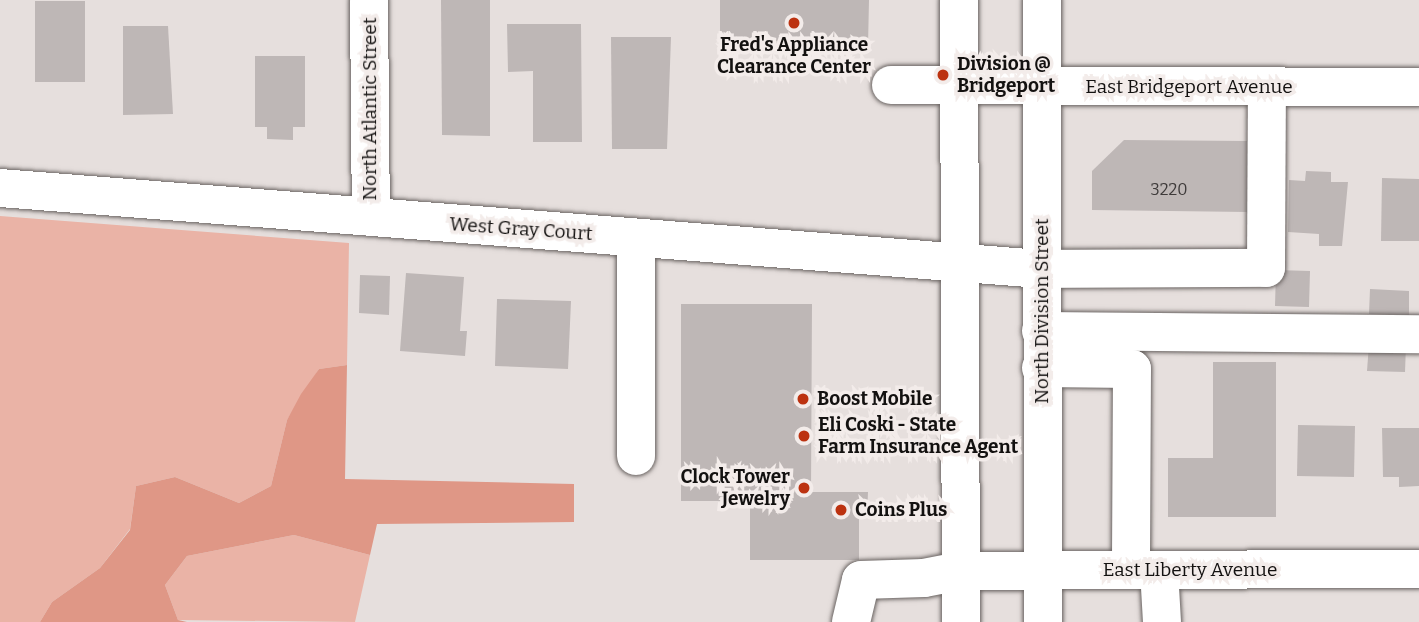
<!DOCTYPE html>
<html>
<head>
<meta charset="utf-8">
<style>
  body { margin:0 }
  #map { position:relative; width:1419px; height:622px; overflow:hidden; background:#e6dfdd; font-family:Bitter,serif }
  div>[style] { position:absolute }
  .green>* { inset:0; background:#eab3a6 }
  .forest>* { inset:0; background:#df9786 }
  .building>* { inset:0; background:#beb7b6 }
  .roads { filter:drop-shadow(0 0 2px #696361) drop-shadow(0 0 2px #696361) }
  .minor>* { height:38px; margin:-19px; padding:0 19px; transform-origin:19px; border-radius:19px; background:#fff }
  .major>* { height:38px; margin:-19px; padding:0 19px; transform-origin:19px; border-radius:19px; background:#fff }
  .dots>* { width:19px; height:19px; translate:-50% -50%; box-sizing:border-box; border:4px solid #f3ecea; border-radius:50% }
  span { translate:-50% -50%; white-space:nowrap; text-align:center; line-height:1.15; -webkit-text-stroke:7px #f3ecea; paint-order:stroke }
  .number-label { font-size:16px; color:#3e3a3a }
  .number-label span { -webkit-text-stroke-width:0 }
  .poi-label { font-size:19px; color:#131110; font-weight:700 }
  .left { translate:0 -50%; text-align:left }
  .right { translate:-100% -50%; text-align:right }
  .street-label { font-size:19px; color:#131110 }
</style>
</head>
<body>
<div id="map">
  <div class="green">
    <div style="clip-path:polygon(0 216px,349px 243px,347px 365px,319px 369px,287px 420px,271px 486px,239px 503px,175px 477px,136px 486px,130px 529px,100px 568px,52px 602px,40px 622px,0 622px)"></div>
    <div style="clip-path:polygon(294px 535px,370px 555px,355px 622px,178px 620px,165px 585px,187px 556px)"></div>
  </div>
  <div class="forest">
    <div style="clip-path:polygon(347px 365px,345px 479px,574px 484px,574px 522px,377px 524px,370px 555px,294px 535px,187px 556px,165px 585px,178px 620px,187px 622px,40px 622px,52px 602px,100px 568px,130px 530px,136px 486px,175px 477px,239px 503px,271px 486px,287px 420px,301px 394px,319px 369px)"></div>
  </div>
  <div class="building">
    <div style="clip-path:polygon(441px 0,490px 0,490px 136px,442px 135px)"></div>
    <div style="clip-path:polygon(720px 0,869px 0,868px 46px,842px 46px,842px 52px,720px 51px)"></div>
    <div style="clip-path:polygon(35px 1px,85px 1px,85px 82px,35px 82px)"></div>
    <div style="clip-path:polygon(507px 24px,581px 24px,582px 142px,533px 142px,533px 71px,508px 72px)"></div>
    <div style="clip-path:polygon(123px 26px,168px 26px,173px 114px,123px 115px)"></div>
    <div style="clip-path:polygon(611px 37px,671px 37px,667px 149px,612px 149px)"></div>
    <div style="clip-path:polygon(255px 56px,305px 56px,305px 127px,293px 127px,293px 140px,267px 139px,267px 127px,255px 127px)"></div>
    <div style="clip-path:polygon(1124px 140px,1247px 141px,1247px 212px,1092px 210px,1092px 171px)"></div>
    <div style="clip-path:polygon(1306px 171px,1331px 172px,1331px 182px,1348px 182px,1342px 246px,1319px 246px,1319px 234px,1288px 232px,1289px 180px,1305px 181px)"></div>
    <div style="clip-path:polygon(1382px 178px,1419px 179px,1419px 241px,1381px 241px)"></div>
    <div style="clip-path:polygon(1276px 270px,1310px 271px,1309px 307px,1275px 306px)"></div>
    <div style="clip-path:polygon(406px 273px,464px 277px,460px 331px,467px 331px,465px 356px,400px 351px)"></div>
    <div style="clip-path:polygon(360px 275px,390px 276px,389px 315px,359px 313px)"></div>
    <div style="clip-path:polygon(1370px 289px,1409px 291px,1409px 315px,1369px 314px)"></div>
    <div style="clip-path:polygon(497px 299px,571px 301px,568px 369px,495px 366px)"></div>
    <div style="clip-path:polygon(681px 304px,812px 304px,811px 492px,868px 492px,867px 516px,859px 516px,859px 560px,750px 560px,750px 501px,681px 501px)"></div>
    <div style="clip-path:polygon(1369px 344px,1406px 345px,1405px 372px,1367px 371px)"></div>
    <div style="clip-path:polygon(1213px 362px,1276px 362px,1276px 517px,1168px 517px,1168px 458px,1213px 458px)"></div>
    <div style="clip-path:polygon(1298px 425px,1355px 426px,1354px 477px,1297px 476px)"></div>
    <div style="clip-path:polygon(1382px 428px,1419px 428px,1419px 486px,1399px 487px,1399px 477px,1383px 477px)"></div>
  </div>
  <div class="roads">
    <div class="minor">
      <div style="left:369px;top:0;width:217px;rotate:89.5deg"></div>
      <div style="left:891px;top:85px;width:528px;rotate:0.22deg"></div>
      <div style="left:0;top:188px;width:1044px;rotate:4.45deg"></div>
      <div style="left:1041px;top:269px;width:225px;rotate:-0.3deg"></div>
      <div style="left:1266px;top:268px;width:181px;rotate:-89.7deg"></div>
      <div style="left:636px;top:238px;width:218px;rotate:90deg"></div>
      <div style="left:1041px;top:331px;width:378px;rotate:0.5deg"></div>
      <div style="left:1041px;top:368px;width:91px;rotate:0.6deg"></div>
      <div style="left:1132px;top:369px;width:201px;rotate:90.3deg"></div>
      <div style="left:1159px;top:570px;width:52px;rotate:86.7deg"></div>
      <div style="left:851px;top:622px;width:43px;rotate:-76.6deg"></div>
      <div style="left:861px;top:580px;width:63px;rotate:-1.8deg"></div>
      <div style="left:924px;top:578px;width:38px;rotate:-11deg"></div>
      <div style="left:961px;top:571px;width:458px;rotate:-0.3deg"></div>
    </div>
    <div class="major">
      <div style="left:959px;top:0;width:622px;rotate:89.82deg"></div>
      <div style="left:1042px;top:0;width:622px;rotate:89.91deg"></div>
    </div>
  </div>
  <div class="dots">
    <div style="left:794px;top:23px;background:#bc3210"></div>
    <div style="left:943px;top:75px;background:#bc3210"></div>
    <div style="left:803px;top:399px;background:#bc3210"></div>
    <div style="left:804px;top:436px;background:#bc3210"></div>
    <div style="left:804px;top:488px;background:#bc3210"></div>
    <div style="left:841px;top:510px;background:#bc3210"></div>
  </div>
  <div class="number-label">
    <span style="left:1169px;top:190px">3220</span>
  </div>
  <div class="poi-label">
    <span style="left:794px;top:56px">Fred's Appliance<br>Clearance Center</span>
    <span class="left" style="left:957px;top:75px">Division @<br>Bridgeport</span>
    <span class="left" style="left:817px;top:399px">Boost Mobile</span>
    <span class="left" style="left:818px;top:436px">Eli Coski - State<br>Farm Insurance Agent</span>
    <span class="right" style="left:790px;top:488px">Clock Tower<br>Jewelry</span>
    <span class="left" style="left:855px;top:510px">Coins Plus</span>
  </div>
  <div class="street-label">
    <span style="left:1189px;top:87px">East Bridgeport Avenue</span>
    <span style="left:370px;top:109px;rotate:-90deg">North Atlantic Street</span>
    <span style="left:521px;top:229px;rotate:4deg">West Gray Court</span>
    <span style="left:1042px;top:311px;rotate:-90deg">North Division Street</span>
    <span style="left:1190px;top:570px">East Liberty Avenue</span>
  </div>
</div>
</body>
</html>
